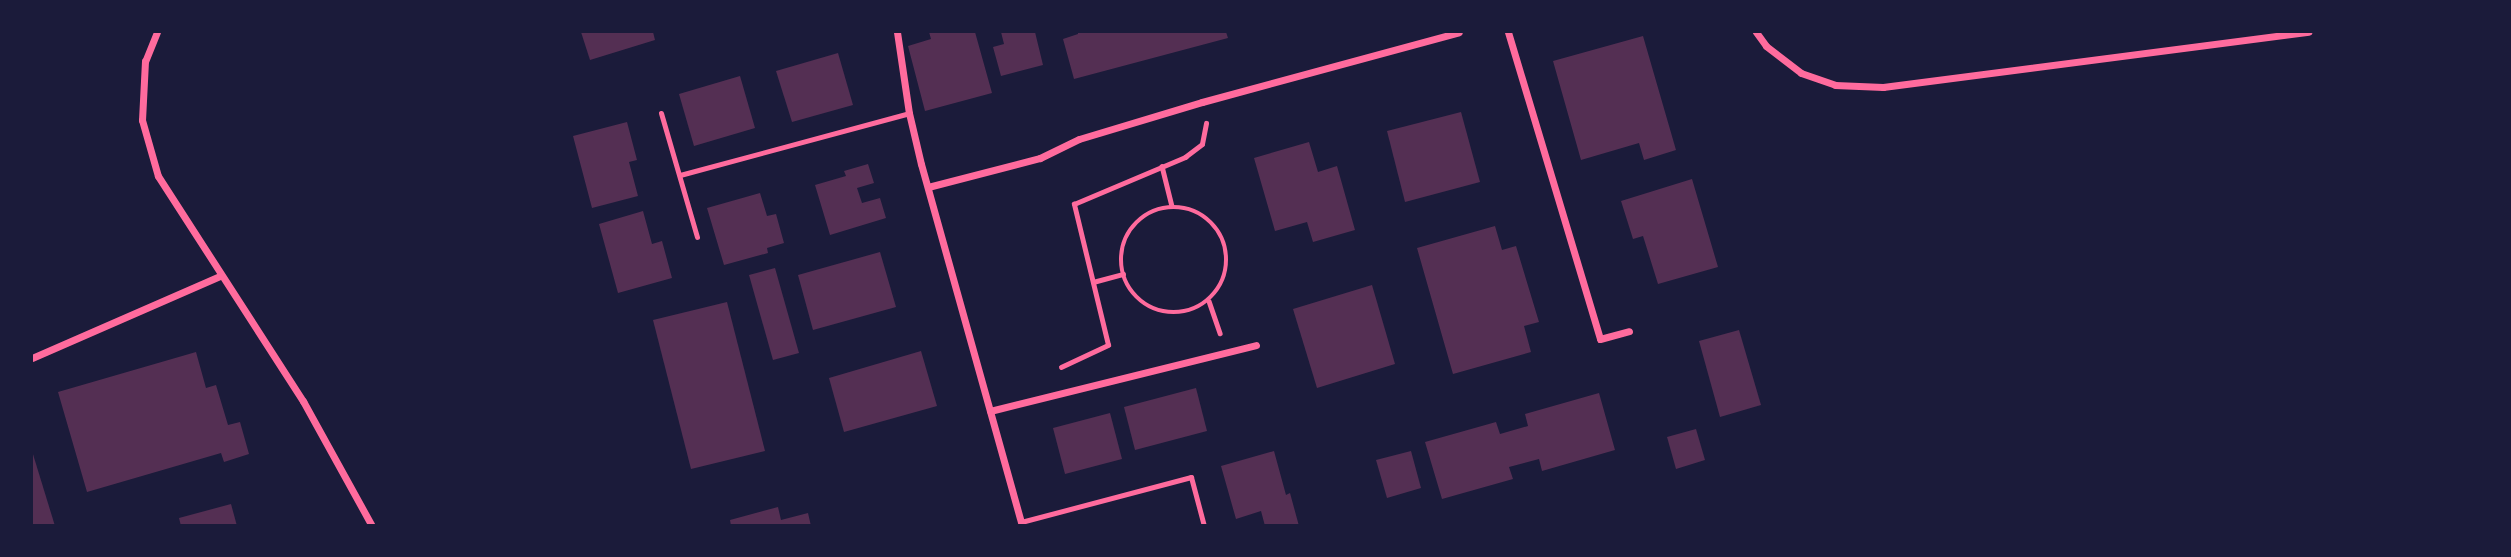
<!DOCTYPE html>
<html>
<head>
<meta charset="utf-8">
<style>
  body { margin:0 }
  #map { position:relative; width:2511px; height:557px; overflow:hidden; background:#1b1b3a; font-family:"Source Serif 4",serif }
  div>[style] { position:absolute }
  .building>* { inset:0; background:#542f53 }
  .path>* { height:4.5px; margin:-2.25px; padding:0 2.25px; transform-origin:2.25px; border-radius:2.25px; background:#ff6b9d }
  .path>.ring { margin:-2.25px; padding:0; box-sizing:content-box; background:none; border:4.5px solid #ff6b9d; border-radius:50% }
  .service>* { height:5px; margin:-2.5px; padding:0 2.5px; transform-origin:2.5px; border-radius:2.5px; background:#ff6b9d }
  .minor>* { height:7px; margin:-3.5px; padding:0 3.5px; transform-origin:3.5px; border-radius:3.5px; background:#ff6b9d }
  span { translate:-50% -50%; white-space:nowrap; text-align:center; line-height:1.15; -webkit-text-stroke:6px #1b1b3a; paint-order:stroke }
  .frame { position:absolute; inset:0; border:33px solid #1b1b3a; pointer-events:none }
</style>
</head>
<body>
<div id="map">
  <div class="building">
    <div style="clip-path:polygon(581px 32px,653px 32px,655px 40px,590px 60px)"></div>
    <div style="clip-path:polygon(929px 32px,975px 32px,992px 93px,925px 111px,908px 46px,931px 39px)"></div>
    <div style="clip-path:polygon(1001px 32px,1035px 32px,1043px 65px,1001px 76px,993px 47px,1004px 44px)"></div>
    <div style="clip-path:polygon(1078px 32px,1226px 32px,1228px 38px,1074px 79px,1063px 39px,1078px 34px)"></div>
    <div style="clip-path:polygon(1643px 36px,1676px 150px,1644px 160px,1639px 143px,1581px 160px,1553px 61px)"></div>
    <div style="clip-path:polygon(838px 53px,853px 105px,792px 122px,776px 71px)"></div>
    <div style="clip-path:polygon(740px 76px,755px 128px,694px 146px,679px 94px)"></div>
    <div style="clip-path:polygon(1461px 112px,1480px 182px,1405px 202px,1387px 131px)"></div>
    <div style="clip-path:polygon(627px 122px,637px 160px,629px 162px,638px 196px,592px 208px,573px 136px)"></div>
    <div style="clip-path:polygon(1309px 142px,1318px 172px,1337px 166px,1355px 230px,1313px 242px,1307px 222px,1275px 231px,1254px 158px)"></div>
    <div style="clip-path:polygon(868px 164px,874px 183px,857px 188px,862px 203px,880px 198px,886px 218px,830px 235px,815px 185px,846px 176px,844px 171px)"></div>
    <div style="clip-path:polygon(1692px 179px,1718px 267px,1658px 284px,1643px 236px,1633px 239px,1621px 201px)"></div>
    <div style="clip-path:polygon(760px 193px,767px 216px,776px 214px,784px 243px,767px 248px,768px 253px,724px 265px,707px 208px)"></div>
    <div style="clip-path:polygon(643px 211px,652px 244px,662px 241px,672px 278px,618px 293px,599px 224px)"></div>
    <div style="clip-path:polygon(1495px 226px,1502px 250px,1516px 246px,1539px 322px,1524px 326px,1531px 352px,1453px 374px,1417px 248px)"></div>
    <div style="clip-path:polygon(880px 252px,896px 307px,813px 330px,798px 275px)"></div>
    <div style="clip-path:polygon(775px 268px,799px 353px,773px 360px,749px 275px)"></div>
    <div style="clip-path:polygon(1372px 285px,1395px 364px,1317px 388px,1293px 309px)"></div>
    <div style="clip-path:polygon(727px 302px,765px 451px,691px 469px,653px 320px)"></div>
    <div style="clip-path:polygon(1739px 330px,1761px 405px,1720px 417px,1699px 341px)"></div>
    <div style="clip-path:polygon(921px 351px,937px 406px,844px 432px,829px 378px)"></div>
    <div style="clip-path:polygon(196px 352px,206px 388px,216px 385px,228px 425px,240px 422px,249px 454px,224px 462px,221px 453px,87px 492px,58px 392px)"></div>
    <div style="clip-path:polygon(1196px 388px,1207px 431px,1135px 450px,1124px 407px)"></div>
    <div style="clip-path:polygon(1599px 393px,1615px 450px,1542px 471px,1539px 459px,1509px 467px,1513px 479px,1442px 499px,1425px 442px,1496px 422px,1500px 434px,1528px 426px,1525px 414px)"></div>
    <div style="clip-path:polygon(1110px 413px,1122px 459px,1065px 474px,1053px 428px)"></div>
    <div style="clip-path:polygon(1696px 429px,1705px 460px,1676px 469px,1667px 437px)"></div>
    <div style="clip-path:polygon(32px 451px,55px 526px,32px 526px)"></div>
    <div style="clip-path:polygon(1274px 451px,1286px 495px,1290px 493px,1299px 526px,1265px 526px,1261px 511px,1236px 519px,1221px 466px)"></div>
    <div style="clip-path:polygon(1411px 451px,1421px 488px,1387px 498px,1376px 460px)"></div>
    <div style="clip-path:polygon(231px 504px,237px 526px,181px 526px,179px 518px)"></div>
    <div style="clip-path:polygon(778px 507px,781px 520px,808px 513px,811px 526px,731px 526px,730px 520px)"></div>
  </div>
  <div class="path">
    <div style="left:1162px;top:166px;width:41px;rotate:76deg"></div>
    <div class="ring" style="left:1121px;top:207px;width:101.5px;height:101.5px"></div>
    <div style="left:1093px;top:282px;width:31px;rotate:-15deg"></div>
    <div style="left:1209px;top:301px;width:34px;rotate:71deg"></div>
    <div style="left:1061px;top:367px;width:52px;rotate:-25.1deg"></div>
    <div style="left:1108px;top:345px;width:145px;rotate:-103.6deg"></div>
    <div style="left:1074px;top:204px;width:121px;rotate:-22.9deg"></div>
    <div style="left:1185px;top:157px;width:21px;rotate:-37deg"></div>
    <div style="left:1202px;top:144px;width:21px;rotate:-79deg"></div>
  </div>
  <div class="service">
    <div style="left:661px;top:113px;width:129px;rotate:73.8deg"></div>
    <div style="left:680px;top:175px;width:237px;rotate:-15.1deg"></div>
    <div style="left:1021px;top:522px;width:176px;rotate:-14.8deg"></div>
    <div style="left:1191px;top:477px;width:51px;rotate:75.1deg"></div>
  </div>
  <div class="minor">
    <div style="left:157px;top:32px;width:31px;rotate:112deg"></div>
    <div style="left:145px;top:61px;width:59px;rotate:92.9deg"></div>
    <div style="left:142px;top:120px;width:58px;rotate:74.1deg"></div>
    <div style="left:158px;top:176px;width:268px;rotate:57.2deg"></div>
    <div style="left:303px;top:401px;width:143px;rotate:61.1deg"></div>
    <div style="left:897px;top:32px;width:82px;rotate:81.6deg"></div>
    <div style="left:909px;top:113px;width:52px;rotate:76.8deg"></div>
    <div style="left:921px;top:164px;width:376px;rotate:74.4deg"></div>
    <div style="left:1508px;top:32px;width:320px;rotate:73.3deg"></div>
    <div style="left:1600px;top:339px;width:30px;rotate:-15deg"></div>
    <div style="left:1756px;top:32px;width:17px;rotate:54deg"></div>
    <div style="left:1766px;top:46px;width:44px;rotate:37.6deg"></div>
    <div style="left:1801px;top:73px;width:36px;rotate:19deg"></div>
    <div style="left:1835px;top:85px;width:48px;rotate:2.4deg"></div>
    <div style="left:1883px;top:87px;width:429px;rotate:-7.4deg"></div>
    <div style="left:928px;top:187px;width:116px;rotate:-14.5deg"></div>
    <div style="left:1040px;top:158px;width:43px;rotate:-26deg"></div>
    <div style="left:1079px;top:139px;width:128px;rotate:-16.7deg"></div>
    <div style="left:1202px;top:102px;width:266px;rotate:-15.2deg"></div>
    <div style="left:32px;top:358px;width:205px;rotate:-23.6deg"></div>
    <div style="left:990px;top:411px;width:274px;rotate:-13.9deg"></div>
  </div>
  <div class="frame"></div>
</div>
</body>
</html>
